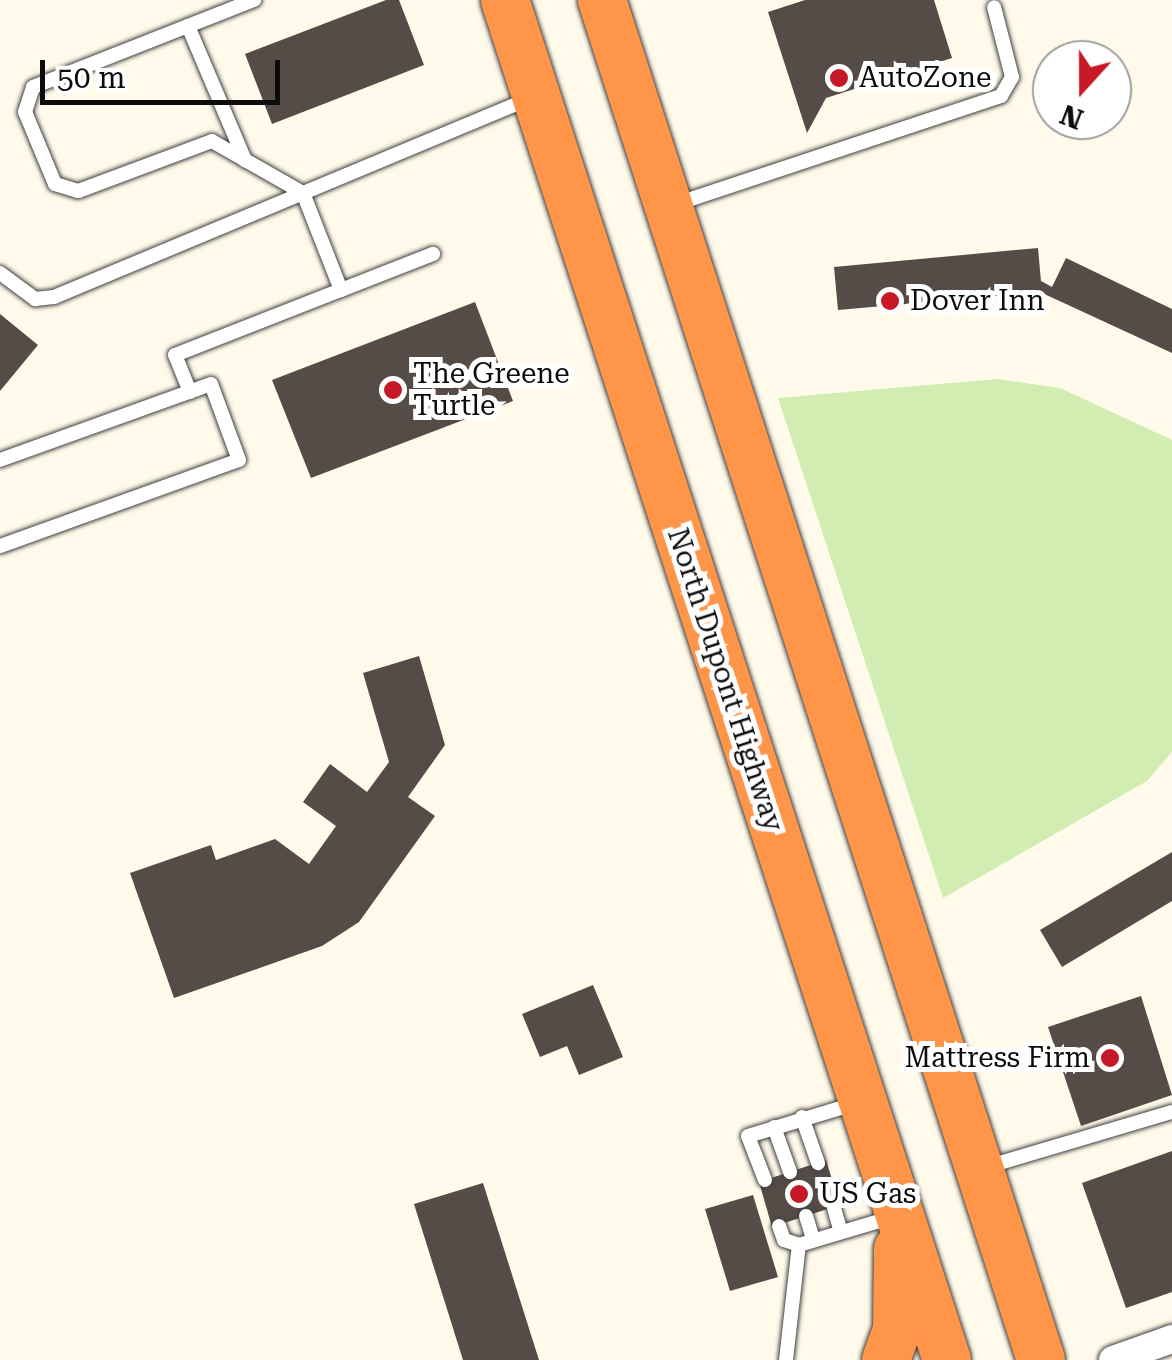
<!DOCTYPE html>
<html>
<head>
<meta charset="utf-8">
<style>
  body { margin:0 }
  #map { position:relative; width:1172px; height:1360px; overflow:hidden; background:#fffaea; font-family:"Roboto Serif",serif }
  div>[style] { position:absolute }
  .green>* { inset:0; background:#d2edb1 }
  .building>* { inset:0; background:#554c47 }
  .roads { filter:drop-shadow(0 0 2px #3f3f3f) drop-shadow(0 0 2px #3f3f3f) }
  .lane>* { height:14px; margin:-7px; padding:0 7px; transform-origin:7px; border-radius:7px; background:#fff }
  .street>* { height:28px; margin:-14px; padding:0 14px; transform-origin:14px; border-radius:14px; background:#fff }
  .highway>* { height:48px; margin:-24px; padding:0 24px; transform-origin:24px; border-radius:24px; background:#ff9548 }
  .dots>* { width:28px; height:28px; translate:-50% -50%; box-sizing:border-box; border:5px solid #fff; border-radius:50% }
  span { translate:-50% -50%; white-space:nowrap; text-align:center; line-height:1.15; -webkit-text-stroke:10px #fff; paint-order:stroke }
  .poi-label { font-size:28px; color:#0c0c0c }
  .left { translate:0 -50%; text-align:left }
  .right { translate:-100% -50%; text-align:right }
  .street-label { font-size:28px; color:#0c0c0c }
  .north { position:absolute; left:1032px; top:40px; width:100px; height:100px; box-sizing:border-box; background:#fff; border:2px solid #9e9e9e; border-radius:50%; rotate:201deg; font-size:28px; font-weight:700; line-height:40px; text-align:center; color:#0c0c0c }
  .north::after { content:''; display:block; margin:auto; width:35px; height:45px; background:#c71827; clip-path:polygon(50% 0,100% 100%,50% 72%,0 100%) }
  .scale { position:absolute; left:40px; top:60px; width:240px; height:45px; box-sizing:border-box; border:5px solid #0c0c0c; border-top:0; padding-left:12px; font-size:30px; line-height:35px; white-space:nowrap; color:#0c0c0c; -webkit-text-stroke:8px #fff; paint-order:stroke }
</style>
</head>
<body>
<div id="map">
  <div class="green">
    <div style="clip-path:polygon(997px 379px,1060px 388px,1172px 440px,1172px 752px,1147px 781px,943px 898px,778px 398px)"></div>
  </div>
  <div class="building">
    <div style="clip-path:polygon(386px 0,399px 0,424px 65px,272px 124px,245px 54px)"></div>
    <div style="clip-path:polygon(805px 0,934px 0,952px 58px,826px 98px,807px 133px,768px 12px)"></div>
    <div style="clip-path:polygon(1038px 248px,1041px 281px,1052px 287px,1066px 258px,1172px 309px,1172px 353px,1040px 292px,838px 310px,834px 267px)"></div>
    <div style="clip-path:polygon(475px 302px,513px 401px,311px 478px,272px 380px)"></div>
    <div style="clip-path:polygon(0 314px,38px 345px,0 391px)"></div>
    <div style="clip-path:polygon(419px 656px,445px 745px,408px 797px,435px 816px,359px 922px,322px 946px,174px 998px,130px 873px,211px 845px,216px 860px,275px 839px,309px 864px,336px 826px,303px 802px,330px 764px,367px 792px,389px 762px,363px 673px)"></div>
    <div style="clip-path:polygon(1172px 852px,1172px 901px,1062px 967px,1040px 930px)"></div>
    <div style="clip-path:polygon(593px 985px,623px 1057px,579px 1075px,567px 1046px,540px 1057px,522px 1014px)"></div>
    <div style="clip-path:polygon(1141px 996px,1172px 1095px,1081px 1126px,1048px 1027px)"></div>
    <div style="clip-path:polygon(1172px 1151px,1172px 1292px,1126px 1308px,1082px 1183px)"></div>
    <div style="clip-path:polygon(826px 1160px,840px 1205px,772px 1227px,759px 1182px)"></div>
    <div style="clip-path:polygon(483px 1183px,539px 1360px,463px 1360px,414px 1204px)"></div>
    <div style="clip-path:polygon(753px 1195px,778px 1277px,730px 1291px,705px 1209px)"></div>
  </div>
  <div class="roads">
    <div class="lane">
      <div style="left:188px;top:26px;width:146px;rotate:67deg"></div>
      <div style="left:673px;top:205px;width:346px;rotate:-18.4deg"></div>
      <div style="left:1001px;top:96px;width:22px;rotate:-60deg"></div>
      <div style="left:1012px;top:77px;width:72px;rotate:-104.4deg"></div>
      <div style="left:0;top:273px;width:44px;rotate:36.6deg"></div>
      <div style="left:35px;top:299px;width:19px;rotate:-6deg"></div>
      <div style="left:54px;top:297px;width:517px;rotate:-22.65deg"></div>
      <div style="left:341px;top:290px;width:99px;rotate:-21.4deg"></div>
      <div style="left:190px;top:392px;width:40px;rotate:-112deg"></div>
      <div style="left:175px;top:355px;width:178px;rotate:-21.4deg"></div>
      <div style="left:341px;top:290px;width:104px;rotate:-111.4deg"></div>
      <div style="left:303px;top:193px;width:105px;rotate:-150.3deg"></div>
      <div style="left:212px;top:141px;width:143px;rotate:159.5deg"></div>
      <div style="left:78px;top:191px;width:24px;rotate:-163deg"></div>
      <div style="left:55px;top:184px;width:78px;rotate:-112.6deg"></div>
      <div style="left:25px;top:112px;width:26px;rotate:-72deg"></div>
      <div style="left:33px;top:87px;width:238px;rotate:-21.5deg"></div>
      <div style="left:0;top:460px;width:224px;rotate:-19.8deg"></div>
      <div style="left:211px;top:384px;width:81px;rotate:69.8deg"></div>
      <div style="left:239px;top:460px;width:254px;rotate:160.2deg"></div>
      <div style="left:802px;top:1117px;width:49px;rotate:70.8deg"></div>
      <div style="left:774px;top:1127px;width:48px;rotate:70.4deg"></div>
      <div style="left:986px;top:1167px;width:194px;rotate:-16.5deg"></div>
      <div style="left:765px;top:1180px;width:47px;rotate:-111.1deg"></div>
      <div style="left:748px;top:1136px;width:114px;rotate:-16.8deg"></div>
      <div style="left:834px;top:1208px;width:22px;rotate:74deg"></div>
      <div style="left:806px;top:1216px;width:24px;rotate:73deg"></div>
      <div style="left:779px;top:1226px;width:15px;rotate:70deg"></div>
      <div style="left:784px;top:1240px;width:16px;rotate:18deg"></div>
      <div style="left:786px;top:1360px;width:116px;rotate:-83.6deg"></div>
      <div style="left:799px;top:1245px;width:98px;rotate:-16.6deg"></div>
    </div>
    <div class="street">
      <div style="left:1113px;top:1360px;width:63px;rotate:-19.6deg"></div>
    </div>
    <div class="highway">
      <div style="left:505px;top:0;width:1430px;rotate:72deg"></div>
      <div style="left:602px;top:0;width:1429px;rotate:72.11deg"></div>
      <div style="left:886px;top:1360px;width:33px;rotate:-70deg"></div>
      <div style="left:897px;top:1329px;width:80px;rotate:-89.3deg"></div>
    </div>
  </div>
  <div class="dots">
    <div style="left:839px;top:78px;background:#c71827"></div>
    <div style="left:890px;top:301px;background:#c71827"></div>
    <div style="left:393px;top:390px;background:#c71827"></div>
    <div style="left:1110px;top:1058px;background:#c71827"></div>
    <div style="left:799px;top:1194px;background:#c71827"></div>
  </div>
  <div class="poi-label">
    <span class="left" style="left:859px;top:78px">AutoZone</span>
    <span class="left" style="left:910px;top:301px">Dover Inn</span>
    <span class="left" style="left:413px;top:390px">The Greene<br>Turtle</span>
    <span class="right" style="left:1090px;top:1058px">Mattress Firm</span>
    <span class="left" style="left:819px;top:1194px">US Gas</span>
  </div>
  <div class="street-label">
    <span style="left:725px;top:680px;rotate:72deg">North Dupont Highway</span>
  </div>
  <div class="north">N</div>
  <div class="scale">50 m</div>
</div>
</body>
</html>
